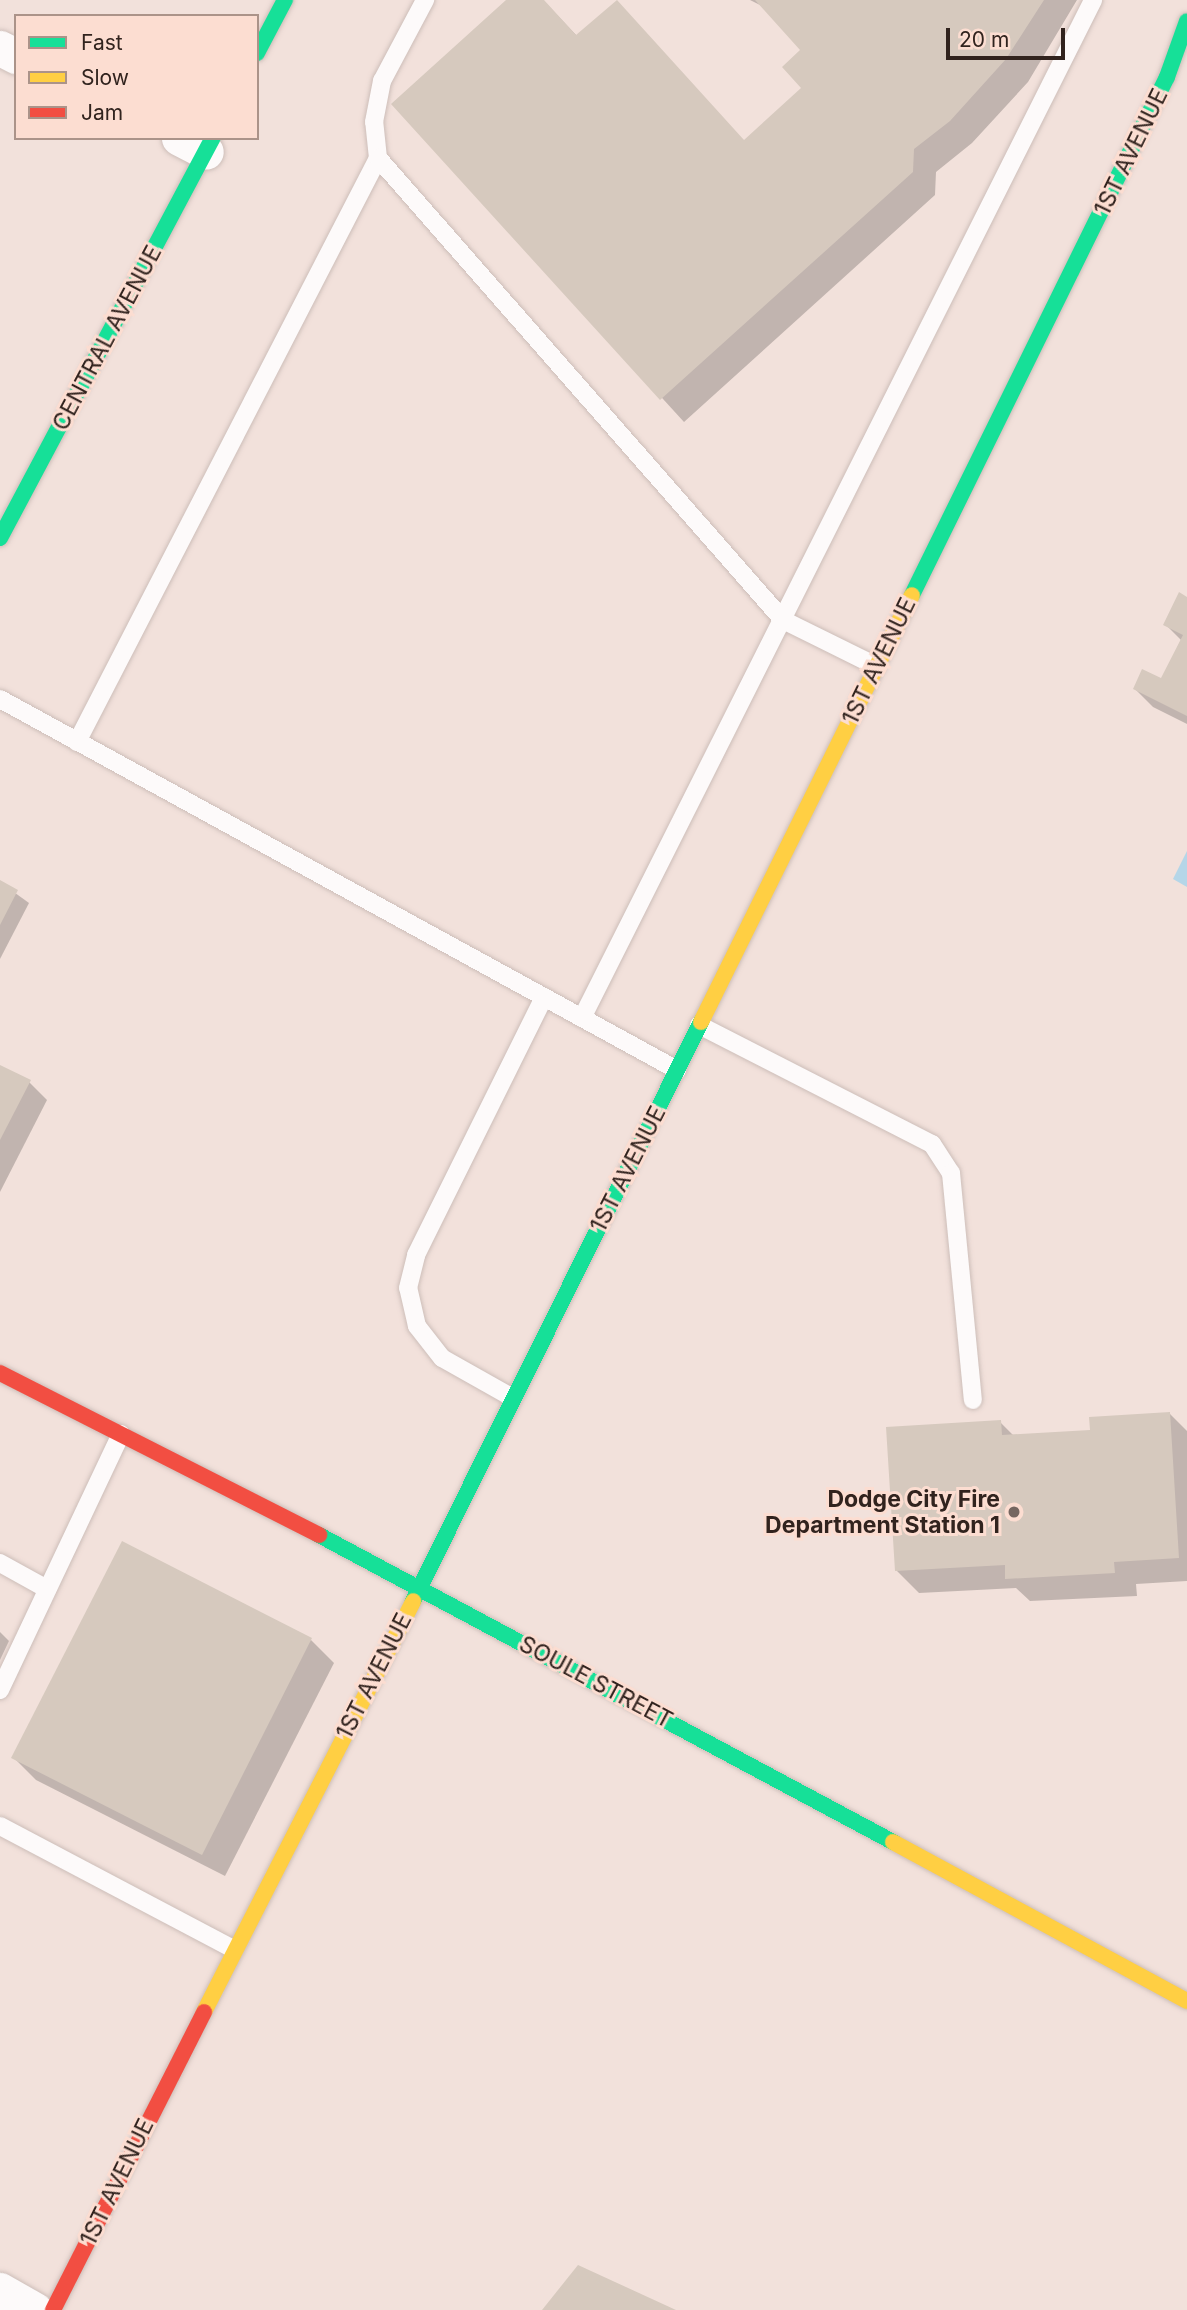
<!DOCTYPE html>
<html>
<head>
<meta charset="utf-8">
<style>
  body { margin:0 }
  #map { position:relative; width:1187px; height:2310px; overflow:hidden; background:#f2e1db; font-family:Inter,sans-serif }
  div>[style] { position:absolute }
  .water>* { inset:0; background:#b5d6e8 }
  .shadow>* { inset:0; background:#0003 }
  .building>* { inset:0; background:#d6c9be }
  .roads { filter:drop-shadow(0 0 2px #cdbeb9) drop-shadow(0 0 2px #cdbeb9) }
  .lane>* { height:18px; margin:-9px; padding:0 9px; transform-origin:9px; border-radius:9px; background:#fdfafa }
  .street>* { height:35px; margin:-17.5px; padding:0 17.5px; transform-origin:17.5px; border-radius:17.5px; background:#fdfafa }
  .fast>* { height:16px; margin:-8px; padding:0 8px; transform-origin:8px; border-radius:8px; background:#16e098 }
  .slow>* { height:16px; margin:-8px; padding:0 8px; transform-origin:8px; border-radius:8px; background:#ffcf43 }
  .jam>* { height:16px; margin:-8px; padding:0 8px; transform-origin:8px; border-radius:8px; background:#f24e42 }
  .dots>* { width:19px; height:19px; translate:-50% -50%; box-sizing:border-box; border:4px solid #fcddd1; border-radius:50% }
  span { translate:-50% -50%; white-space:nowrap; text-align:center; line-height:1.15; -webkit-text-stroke:6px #fcddd1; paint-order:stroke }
  .street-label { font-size:23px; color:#31231e }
  .poi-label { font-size:23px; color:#31231e; font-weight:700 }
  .right { translate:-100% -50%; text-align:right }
  .legend { position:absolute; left:14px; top:14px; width:245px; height:126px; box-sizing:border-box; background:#fcddd1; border:2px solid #ab9389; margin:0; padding:9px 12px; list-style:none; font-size:21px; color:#31231e }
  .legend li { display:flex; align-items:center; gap:14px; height:35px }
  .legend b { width:35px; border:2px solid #ab9389 }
  .scale { position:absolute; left:946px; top:28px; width:119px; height:32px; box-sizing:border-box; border:4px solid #31231e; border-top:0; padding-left:9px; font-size:21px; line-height:24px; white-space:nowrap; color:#31231e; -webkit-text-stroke:5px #fcddd1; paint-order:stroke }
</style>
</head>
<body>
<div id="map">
  <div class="water">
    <div style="clip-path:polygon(1187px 851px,1187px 887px,1173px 879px)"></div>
  </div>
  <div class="shadow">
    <div style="clip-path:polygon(509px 0,543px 0,577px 36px,745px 141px,803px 88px,803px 50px,764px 7px,750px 0,1077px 0,1028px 82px,972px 143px,936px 172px,935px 195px,684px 422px,394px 104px)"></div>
    <div style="clip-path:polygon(1187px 598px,1187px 724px,1153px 707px,1135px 689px,1162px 680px,1181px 640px,1165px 624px)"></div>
    <div style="clip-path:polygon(0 882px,29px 903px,0 959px)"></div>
    <div style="clip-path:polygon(0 1067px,29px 1082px,47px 1100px,0 1192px)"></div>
    <div style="clip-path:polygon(1170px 1414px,1187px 1431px,1187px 1581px,1136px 1584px,1137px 1596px,1030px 1601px,1016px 1588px,919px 1593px,896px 1570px,1000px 1422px,1014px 1436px,1092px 1432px)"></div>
    <div style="clip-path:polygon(0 1632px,9px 1641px,0 1660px)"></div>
    <div style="clip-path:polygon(311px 1640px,334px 1663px,225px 1876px,36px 1780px,13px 1757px)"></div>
  </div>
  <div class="building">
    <div style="clip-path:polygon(506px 0,544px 0,576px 35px,617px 0,744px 140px,801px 88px,782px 67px,800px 50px,755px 0,1044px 0,1006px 59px,950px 121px,914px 149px,913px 172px,660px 400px,391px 104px)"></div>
    <div style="clip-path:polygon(1179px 592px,1187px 597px,1187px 716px,1133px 689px,1142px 669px,1161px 678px,1183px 635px,1163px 625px)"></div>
    <div style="clip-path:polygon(0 880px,18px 890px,0 925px)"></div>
    <div style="clip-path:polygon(0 1065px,31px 1080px,0 1140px)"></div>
    <div style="clip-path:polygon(1170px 1412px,1179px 1558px,1114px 1562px,1115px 1573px,1005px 1579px,1005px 1565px,895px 1571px,886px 1427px,1001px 1420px,1002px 1435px,1090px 1430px,1089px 1417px)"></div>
    <div style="clip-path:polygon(122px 1541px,312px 1638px,202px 1855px,11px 1758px)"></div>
    <div style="clip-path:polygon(578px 2265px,676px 2310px,542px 2310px)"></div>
  </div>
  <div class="roads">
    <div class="lane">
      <div style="left:378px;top:158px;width:36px;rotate:-96deg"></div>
      <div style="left:374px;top:122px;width:42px;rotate:-79deg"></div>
      <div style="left:382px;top:81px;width:92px;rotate:-62deg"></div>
      <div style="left:0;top:699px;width:772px;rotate:28.72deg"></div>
      <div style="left:77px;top:742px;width:657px;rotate:-62.73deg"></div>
      <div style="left:378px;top:158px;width:614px;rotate:48.76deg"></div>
      <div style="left:783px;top:620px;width:104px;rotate:26.3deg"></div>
      <div style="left:582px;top:1018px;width:1139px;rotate:-63.34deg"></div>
      <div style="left:699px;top:1025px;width:262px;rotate:27.1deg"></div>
      <div style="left:932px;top:1144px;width:35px;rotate:57deg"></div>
      <div style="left:951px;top:1173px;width:228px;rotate:84.5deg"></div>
      <div style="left:513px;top:1398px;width:81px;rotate:-150.6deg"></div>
      <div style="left:442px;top:1358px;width:41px;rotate:-128deg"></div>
      <div style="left:417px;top:1326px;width:39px;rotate:-103deg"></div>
      <div style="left:408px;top:1288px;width:34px;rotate:-76deg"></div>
      <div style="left:416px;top:1255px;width:288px;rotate:-63.6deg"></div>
      <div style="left:0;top:1563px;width:54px;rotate:29deg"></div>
      <div style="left:0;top:1690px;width:283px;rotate:-64.7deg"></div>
      <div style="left:0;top:1826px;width:263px;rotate:27.8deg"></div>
    </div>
    <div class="street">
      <div style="left:0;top:48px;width:18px;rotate:27deg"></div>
      <div style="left:179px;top:138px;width:30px;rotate:27deg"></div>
      <div style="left:0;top:2290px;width:40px;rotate:29.7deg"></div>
    </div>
    <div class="fast">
      <div style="left:257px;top:53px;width:60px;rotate:-62.2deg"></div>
      <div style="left:0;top:538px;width:453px;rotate:-62deg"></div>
      <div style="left:912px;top:595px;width:577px;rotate:-63.79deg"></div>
      <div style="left:1167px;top:77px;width:59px;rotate:-70.3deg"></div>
      <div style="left:319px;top:1535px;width:651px;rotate:28.14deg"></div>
      <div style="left:413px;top:1601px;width:647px;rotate:-63.55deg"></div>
    </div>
    <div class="slow">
      <div style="left:701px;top:1022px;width:476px;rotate:-63.7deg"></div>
      <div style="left:893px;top:1842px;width:334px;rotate:28.4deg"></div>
      <div style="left:204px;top:2012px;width:461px;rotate:-63deg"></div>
    </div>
    <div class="jam">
      <div style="left:0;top:1373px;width:358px;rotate:26.9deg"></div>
      <div style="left:53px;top:2310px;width:334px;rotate:-63.1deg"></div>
    </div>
  </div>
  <div class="dots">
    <div style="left:1014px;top:1512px;background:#756660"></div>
  </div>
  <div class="street-label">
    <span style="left:1131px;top:152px;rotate:-64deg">1ST AVENUE</span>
    <span style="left:107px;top:338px;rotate:-62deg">CENTRAL AVENUE</span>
    <span style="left:879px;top:661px;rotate:-64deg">1ST AVENUE</span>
    <span style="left:628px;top:1169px;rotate:-63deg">1ST AVENUE</span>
    <span style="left:374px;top:1676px;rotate:-63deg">1ST AVENUE</span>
    <span style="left:596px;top:1682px;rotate:28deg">SOULE STREET</span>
    <span style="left:117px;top:2182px;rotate:-64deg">1ST AVENUE</span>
  </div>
  <div class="poi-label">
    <span class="right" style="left:1000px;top:1512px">Dodge City Fire<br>Department Station 1</span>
  </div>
  <ul class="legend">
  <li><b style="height:9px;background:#16e098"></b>Fast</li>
  <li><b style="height:9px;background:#ffcf43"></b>Slow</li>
  <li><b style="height:9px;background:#f24e42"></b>Jam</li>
  </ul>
  <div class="scale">20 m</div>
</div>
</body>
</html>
